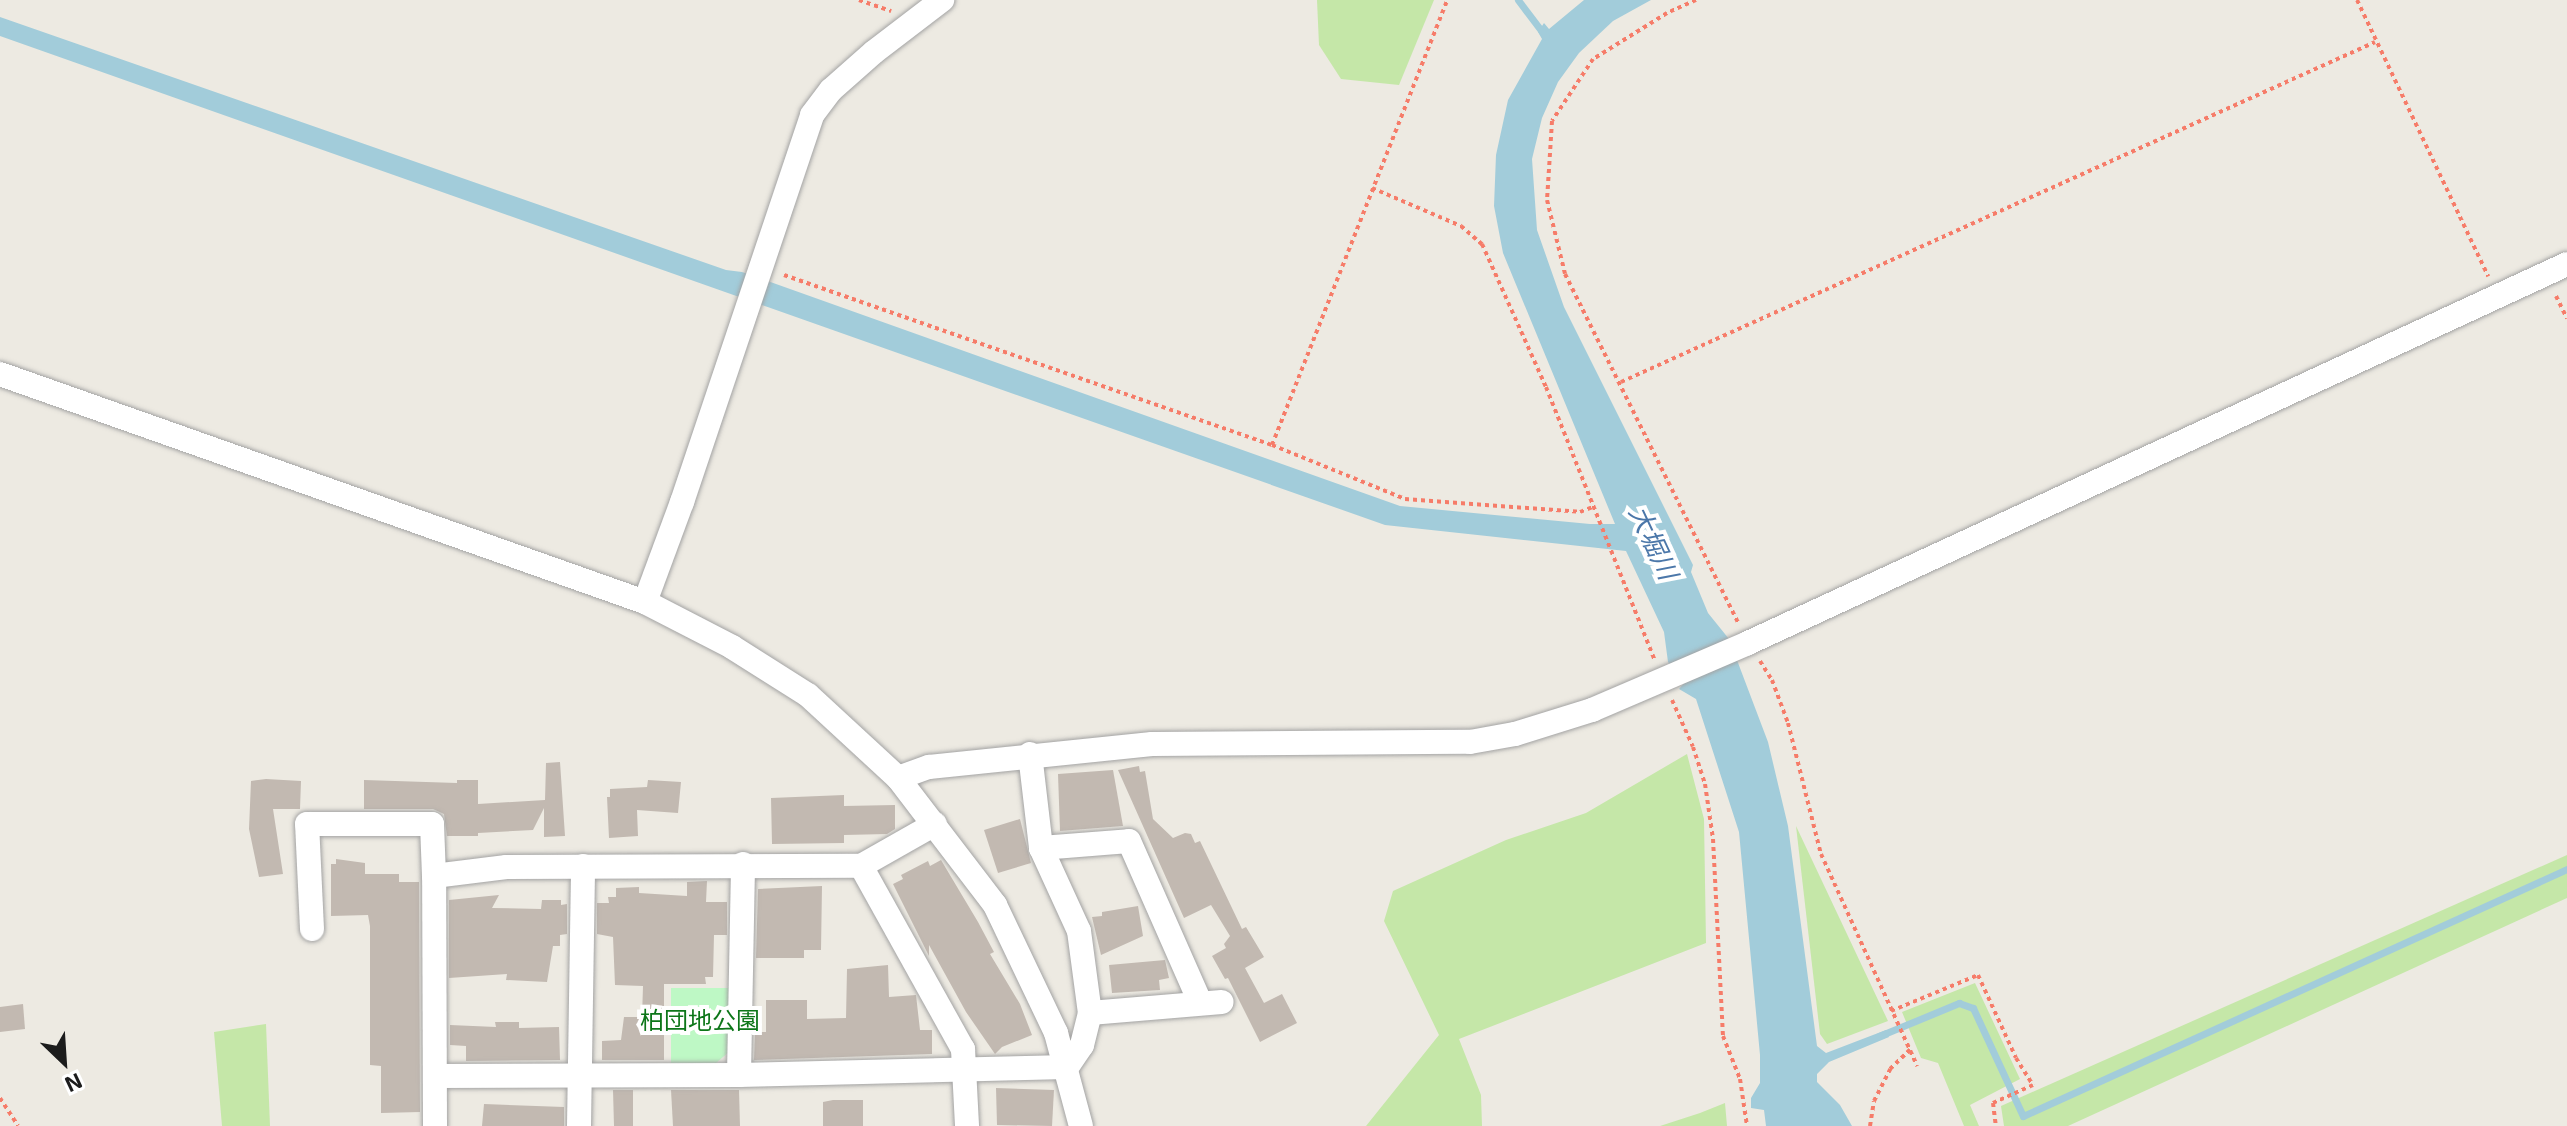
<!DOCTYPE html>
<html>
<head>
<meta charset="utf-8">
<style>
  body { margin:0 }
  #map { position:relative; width:2567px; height:1126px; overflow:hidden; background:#edeae2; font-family:"Exo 2","Noto Sans JP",sans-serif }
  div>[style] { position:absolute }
  .grass>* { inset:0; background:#c5e7a8 }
  .park>* { inset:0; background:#bef8c5 }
  .water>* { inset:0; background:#a2ccda }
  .stream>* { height:7px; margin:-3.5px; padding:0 3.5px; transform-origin:3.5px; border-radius:3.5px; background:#a2ccda }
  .building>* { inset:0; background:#c2b9b1 }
  .path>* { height:4px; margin-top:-2px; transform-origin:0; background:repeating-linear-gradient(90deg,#f67c69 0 4px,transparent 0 8px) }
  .roads { filter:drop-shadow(0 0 2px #a3a3a3) drop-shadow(0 0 2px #a3a3a3) }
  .minor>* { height:24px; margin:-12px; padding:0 12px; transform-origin:12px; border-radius:12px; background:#fff }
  span { translate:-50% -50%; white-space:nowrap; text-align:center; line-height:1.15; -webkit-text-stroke:8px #fff; paint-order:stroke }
  .park-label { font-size:24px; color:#0d7619 }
  .water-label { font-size:26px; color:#4b77a9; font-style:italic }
  .north { position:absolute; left:24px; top:1022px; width:80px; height:80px; -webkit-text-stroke:6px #fff; paint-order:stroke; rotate:155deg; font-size:22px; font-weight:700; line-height:32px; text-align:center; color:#1c1c1c }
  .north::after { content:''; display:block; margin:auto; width:28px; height:36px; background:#1c1c1c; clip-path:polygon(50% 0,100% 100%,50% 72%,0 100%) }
</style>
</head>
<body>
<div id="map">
  <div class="grass">
    <div style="clip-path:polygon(1317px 0,1434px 0,1399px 85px,1341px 79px,1319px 45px)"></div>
    <div style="clip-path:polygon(1687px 754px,1704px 819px,1706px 943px,1459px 1039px,1481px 1095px,1482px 1126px,1366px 1126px,1439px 1035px,1384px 921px,1393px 891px,1506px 840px,1586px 813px)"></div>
    <div style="clip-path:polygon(1796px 826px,1888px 1021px,1827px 1044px,1820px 1034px)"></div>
    <div style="clip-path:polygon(2567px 855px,2567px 898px,2068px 1126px,2004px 1126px,2001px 1106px)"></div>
    <div style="clip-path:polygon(1975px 983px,2020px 1079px,1970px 1105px,1979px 1126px,1964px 1126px,1938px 1063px,1921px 1058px,1902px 1012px)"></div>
    <div style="clip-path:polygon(266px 1024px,270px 1126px,222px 1126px,214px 1032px)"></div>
    <div style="clip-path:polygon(1725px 1103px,1727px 1126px,1660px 1126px,1700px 1113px)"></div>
  </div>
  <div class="park">
    <div style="clip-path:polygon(671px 988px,729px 988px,730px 1051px,716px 1063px,671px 1063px)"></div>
  </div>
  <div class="water">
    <div style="clip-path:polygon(1584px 0,1651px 0,1613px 21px,1579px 53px,1558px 82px,1542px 118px,1532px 159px,1537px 230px,1564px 307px,1693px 565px,1691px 572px,1708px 613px,1729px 639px,1768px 742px,1788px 826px,1817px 1046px,1826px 1053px,1886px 1030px,1889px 1037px,1829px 1062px,1817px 1074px,1817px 1082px,1840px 1105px,1852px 1126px,1766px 1126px,1764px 1110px,1751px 1108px,1751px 1098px,1760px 1083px,1760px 1055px,1739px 832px,1696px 699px,1679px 689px,1685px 682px,1668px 662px,1664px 632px,1626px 551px,1385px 525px,0 36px,0 17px,726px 270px,742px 272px,1400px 506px,1590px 524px,1615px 524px,1503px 253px,1494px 206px,1496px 155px,1508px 100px,1542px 39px,1538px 32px,1544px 23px,1549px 29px)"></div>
  </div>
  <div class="stream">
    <div style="left:1518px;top:0;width:46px;rotate:52.9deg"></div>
    <div style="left:1879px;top:1036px;width:87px;rotate:-22.4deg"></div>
    <div style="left:1959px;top:1003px;width:15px;rotate:20deg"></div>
    <div style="left:1973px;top:1008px;width:119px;rotate:65.2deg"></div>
    <div style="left:2023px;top:1116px;width:597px;rotate:-24.42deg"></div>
  </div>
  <div class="building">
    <div style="clip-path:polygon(560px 762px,565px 836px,544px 837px,544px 808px,533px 830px,478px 833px,478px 836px,447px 836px,444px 814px,433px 809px,364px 809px,364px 780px,457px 783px,457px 780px,478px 780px,478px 804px,545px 800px,546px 763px)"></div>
    <div style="clip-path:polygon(1139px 766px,1140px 772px,1145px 771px,1153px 819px,1173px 838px,1185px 833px,1191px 834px,1195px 843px,1200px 841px,1242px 929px,1246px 927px,1264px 957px,1245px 968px,1264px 1003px,1282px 994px,1297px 1023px,1260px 1042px,1228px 978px,1225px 979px,1212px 956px,1226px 948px,1224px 944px,1230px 936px,1211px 905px,1184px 918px,1118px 770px)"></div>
    <div style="clip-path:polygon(1113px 770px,1123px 826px,1060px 831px,1058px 774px)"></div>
    <div style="clip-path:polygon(266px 779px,301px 781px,300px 809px,273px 809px,283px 874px,259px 877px,249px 829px,251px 781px)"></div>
    <div style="clip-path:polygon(648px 780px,681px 782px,678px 813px,637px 810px,638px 836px,609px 838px,607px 797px,610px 797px,610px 789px,647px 787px)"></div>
    <div style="clip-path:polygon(844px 795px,844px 806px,895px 805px,895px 829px,887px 834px,844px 835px,844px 843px,772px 844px,771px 798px)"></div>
    <div style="clip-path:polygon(1020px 819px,1031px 863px,998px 873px,984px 830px)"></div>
    <div style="clip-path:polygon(336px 859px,365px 863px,365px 874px,399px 874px,399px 882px,419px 882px,420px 1112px,381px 1113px,381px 1066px,370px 1065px,370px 926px,368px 915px,331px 916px,331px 864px,336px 864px)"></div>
    <div style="clip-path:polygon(941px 860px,978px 922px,994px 952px,990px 954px,1020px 1004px,1032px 1035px,1002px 1047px,995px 1054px,966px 1012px,929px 945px,929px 956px,893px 884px,903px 879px,901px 875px,928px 861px,930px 866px)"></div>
    <div style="clip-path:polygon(707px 881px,706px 902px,727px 902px,727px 935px,714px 935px,713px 977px,705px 977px,706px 984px,664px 984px,664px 1060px,602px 1060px,602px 1041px,621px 1040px,624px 1017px,642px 1017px,643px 986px,615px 985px,613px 937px,597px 934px,597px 903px,609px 903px,608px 897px,616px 897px,616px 888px,639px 887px,639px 893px,687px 896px,687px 882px)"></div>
    <div style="clip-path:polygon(822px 886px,821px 950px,804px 950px,804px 958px,756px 958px,758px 889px)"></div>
    <div style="clip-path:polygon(499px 895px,492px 908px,541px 909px,542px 900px,561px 900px,561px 905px,567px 904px,567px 934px,560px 935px,560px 946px,553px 946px,547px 982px,506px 980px,507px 974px,449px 978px,449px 900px)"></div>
    <div style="clip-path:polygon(1138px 906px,1143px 936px,1101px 955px,1092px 917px,1102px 916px,1102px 912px)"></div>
    <div style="clip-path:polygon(1165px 960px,1169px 978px,1159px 980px,1160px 990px,1112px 993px,1109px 965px)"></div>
    <div style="clip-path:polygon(888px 965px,889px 997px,916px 995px,920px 1030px,932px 1030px,932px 1054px,754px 1060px,755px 1032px,766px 1032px,766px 1000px,807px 1000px,807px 1019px,846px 1018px,847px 969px)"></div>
    <div style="clip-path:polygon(23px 1004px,25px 1029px,0 1032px,0 1007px)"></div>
    <div style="clip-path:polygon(495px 1022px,519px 1022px,519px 1028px,559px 1027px,560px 1060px,466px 1061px,466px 1046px,450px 1045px,450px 1025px,496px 1027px)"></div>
    <div style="clip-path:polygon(996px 1088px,1054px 1090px,1052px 1126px,997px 1125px)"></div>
    <div style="clip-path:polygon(613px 1090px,633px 1090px,633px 1126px,614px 1126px)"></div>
    <div style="clip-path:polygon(671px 1090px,739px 1090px,740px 1126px,673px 1126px)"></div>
    <div style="clip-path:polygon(833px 1100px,863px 1100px,863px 1126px,823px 1126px,823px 1102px)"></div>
    <div style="clip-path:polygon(484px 1104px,564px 1107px,564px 1126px,482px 1126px)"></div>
  </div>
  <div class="path">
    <div style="left:859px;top:0;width:34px;rotate:19deg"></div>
    <div style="left:1696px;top:0;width:32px;rotate:156deg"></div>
    <div style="left:1667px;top:13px;width:87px;rotate:148.1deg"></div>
    <div style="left:1593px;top:59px;width:74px;rotate:123.5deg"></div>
    <div style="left:1552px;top:121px;width:79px;rotate:93.6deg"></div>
    <div style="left:1547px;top:200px;width:76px;rotate:76.3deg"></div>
    <div style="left:1565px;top:274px;width:389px;rotate:63.6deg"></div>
    <div style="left:2357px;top:0;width:306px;rotate:64.6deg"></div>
    <div style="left:1372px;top:188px;width:97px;rotate:23.1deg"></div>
    <div style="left:1461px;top:226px;width:28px;rotate:41deg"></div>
    <div style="left:1482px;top:244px;width:157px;rotate:65.9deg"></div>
    <div style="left:1546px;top:387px;width:293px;rotate:68.3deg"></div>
    <div style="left:784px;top:275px;width:517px;rotate:19.21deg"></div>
    <div style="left:1272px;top:445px;width:478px;rotate:-68.5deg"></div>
    <div style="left:2556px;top:296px;width:25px;rotate:64deg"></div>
    <div style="left:1621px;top:382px;width:827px;rotate:-24.27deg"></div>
    <div style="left:1272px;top:445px;width:144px;rotate:22.1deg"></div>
    <div style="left:1405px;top:499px;width:175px;rotate:4.2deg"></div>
    <div style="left:1580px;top:512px;width:14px;rotate:-21deg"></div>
    <div style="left:1760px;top:661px;width:22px;rotate:58deg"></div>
    <div style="left:1772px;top:680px;width:46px;rotate:69.6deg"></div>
    <div style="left:1788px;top:723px;width:135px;rotate:75.9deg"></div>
    <div style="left:1821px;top:854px;width:233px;rotate:65.6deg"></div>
    <div style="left:1672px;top:700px;width:51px;rotate:65.9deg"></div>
    <div style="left:1693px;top:747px;width:39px;rotate:72deg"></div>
    <div style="left:1705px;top:784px;width:56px;rotate:81.7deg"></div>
    <div style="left:1713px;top:839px;width:197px;rotate:87.1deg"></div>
    <div style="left:1723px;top:1036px;width:46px;rotate:68.4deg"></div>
    <div style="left:1740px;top:1079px;width:48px;rotate:81.5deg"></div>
    <div style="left:1891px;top:1011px;width:94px;rotate:-22.5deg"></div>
    <div style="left:1978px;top:975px;width:91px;rotate:65.4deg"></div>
    <div style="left:2016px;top:1058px;width:32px;rotate:58deg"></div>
    <div style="left:2033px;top:1085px;width:44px;rotate:155.8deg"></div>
    <div style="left:1993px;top:1103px;width:23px;rotate:83deg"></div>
    <div style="left:0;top:1098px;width:33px;rotate:57deg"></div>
    <div style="left:1870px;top:1126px;width:25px;rotate:-81deg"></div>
    <div style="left:1874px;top:1101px;width:36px;rotate:-63deg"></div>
    <div style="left:1890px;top:1069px;width:28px;rotate:-44deg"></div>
  </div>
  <div class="roads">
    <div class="minor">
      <div style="left:0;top:374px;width:684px;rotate:19.47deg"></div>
      <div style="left:645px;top:602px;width:98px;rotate:27.3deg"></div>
      <div style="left:732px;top:647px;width:90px;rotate:32.3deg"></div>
      <div style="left:808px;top:695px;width:122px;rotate:42.7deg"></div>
      <div style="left:898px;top:778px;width:160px;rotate:52.6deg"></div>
      <div style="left:995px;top:905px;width:142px;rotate:64.5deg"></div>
      <div style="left:1056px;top:1033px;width:96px;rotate:75deg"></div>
      <div style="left:645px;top:602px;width:107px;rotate:-69.7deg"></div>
      <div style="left:682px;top:502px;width:408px;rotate:-71.4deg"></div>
      <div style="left:812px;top:115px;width:31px;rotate:-53deg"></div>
      <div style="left:831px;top:90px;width:57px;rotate:-41.5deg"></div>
      <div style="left:874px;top:52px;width:86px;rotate:-37.4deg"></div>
      <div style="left:1030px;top:754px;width:95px;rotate:83.3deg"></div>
      <div style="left:1041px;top:848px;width:91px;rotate:65.4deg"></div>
      <div style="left:1079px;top:931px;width:83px;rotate:82.4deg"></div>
      <div style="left:1090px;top:1013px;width:33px;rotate:104deg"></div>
      <div style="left:1082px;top:1045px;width:27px;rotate:124deg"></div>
      <div style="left:898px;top:778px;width:33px;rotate:-20deg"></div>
      <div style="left:929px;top:767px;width:224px;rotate:-5.9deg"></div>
      <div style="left:1152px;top:744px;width:318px;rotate:-0.4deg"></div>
      <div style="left:1470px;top:742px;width:46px;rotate:-10.1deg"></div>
      <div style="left:1515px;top:734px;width:81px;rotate:-17.3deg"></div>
      <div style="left:1592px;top:710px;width:170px;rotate:-23.2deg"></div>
      <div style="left:1748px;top:643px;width:902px;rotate:-24.83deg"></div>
      <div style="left:1041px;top:848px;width:88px;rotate:-4.5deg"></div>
      <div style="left:1129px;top:841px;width:176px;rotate:66.2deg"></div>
      <div style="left:861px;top:866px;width:210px;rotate:60.9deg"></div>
      <div style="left:963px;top:1049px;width:77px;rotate:87deg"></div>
      <div style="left:312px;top:929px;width:105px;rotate:-92.7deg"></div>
      <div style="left:307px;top:824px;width:125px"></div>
      <div style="left:432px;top:824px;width:52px;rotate:87.8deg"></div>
      <div style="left:1090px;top:1013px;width:132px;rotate:-4.8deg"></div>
      <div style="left:739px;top:1075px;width:211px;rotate:-88.9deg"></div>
      <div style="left:436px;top:1076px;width:303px;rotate:-0.2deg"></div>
      <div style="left:739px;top:1075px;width:328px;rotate:-1.4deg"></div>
      <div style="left:435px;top:1126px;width:250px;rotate:-90.2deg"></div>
      <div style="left:434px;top:876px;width:73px;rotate:-7.1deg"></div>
      <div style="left:506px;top:867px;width:355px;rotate:-0.2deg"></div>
      <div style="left:861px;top:866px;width:85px;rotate:-29.6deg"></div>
      <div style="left:579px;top:1126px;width:260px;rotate:-89.1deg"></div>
    </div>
  </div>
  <div class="park-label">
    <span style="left:700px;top:1020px">柏団地公園</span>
  </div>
  <div class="water-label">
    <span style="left:1654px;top:542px;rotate:65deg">大堀川</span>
  </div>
  <div class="north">N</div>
</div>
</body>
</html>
